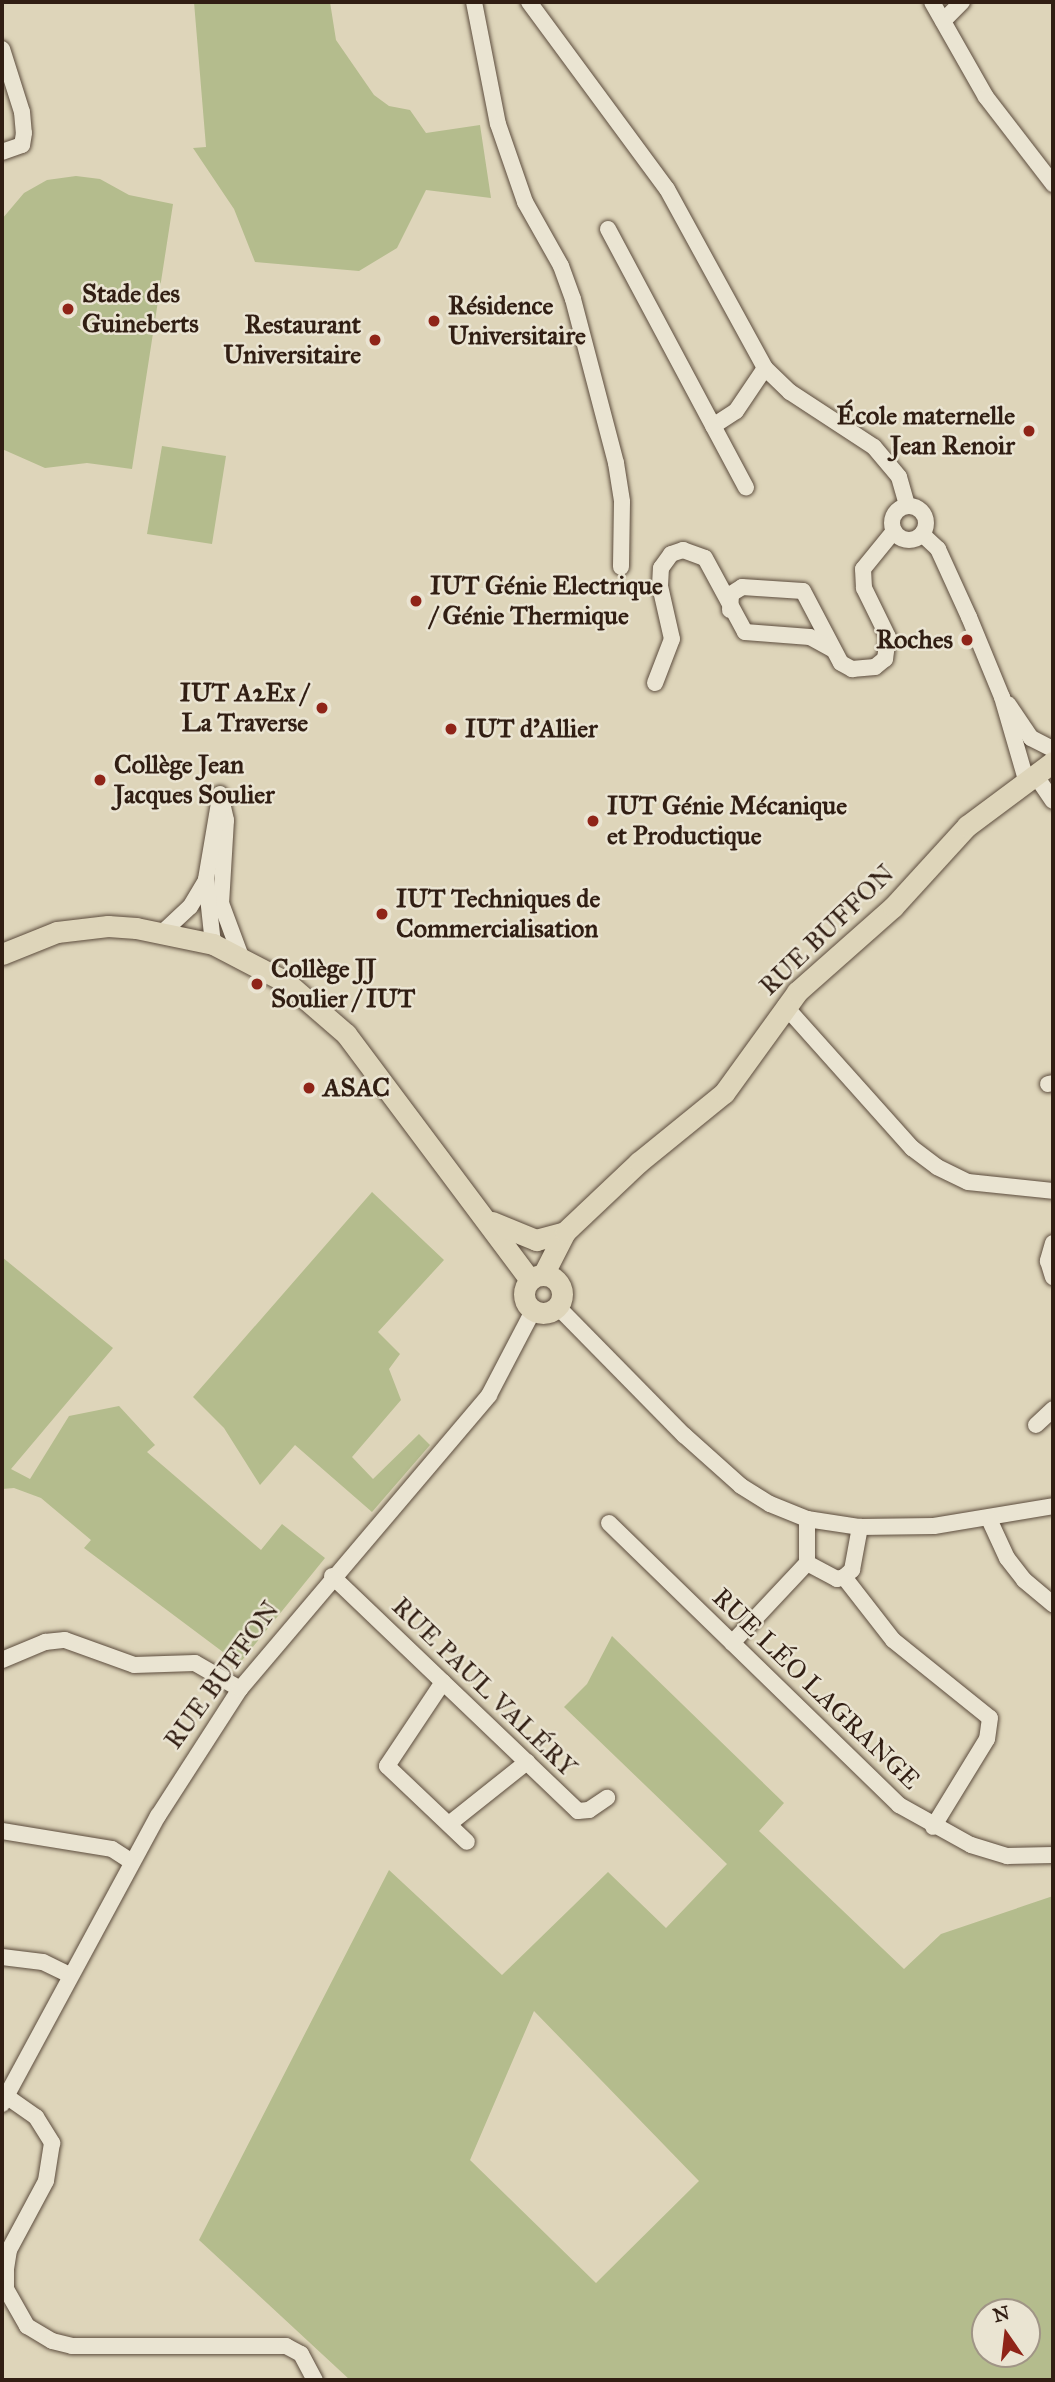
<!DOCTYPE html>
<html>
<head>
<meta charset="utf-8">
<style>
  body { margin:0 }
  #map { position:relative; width:1055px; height:2382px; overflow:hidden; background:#ded5ba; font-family:"IM FELL Great Primer",serif }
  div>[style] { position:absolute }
  .green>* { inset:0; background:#b4bc8d }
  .roads { filter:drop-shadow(0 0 2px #5c4c3d) drop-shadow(0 0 2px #5c4c3d) }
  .minor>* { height:16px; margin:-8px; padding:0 8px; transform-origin:8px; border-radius:8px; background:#eae4d2 }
  .minor>.ring { margin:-8px; padding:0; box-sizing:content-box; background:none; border:16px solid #eae4d2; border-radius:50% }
  .major>* { height:21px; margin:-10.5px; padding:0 10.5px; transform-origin:10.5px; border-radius:10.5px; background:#ded5ba }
  .major>.ring { margin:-10.5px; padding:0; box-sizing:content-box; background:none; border:21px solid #ded5ba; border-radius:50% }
  .dots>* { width:19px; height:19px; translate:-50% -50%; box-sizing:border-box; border:4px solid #eae4d2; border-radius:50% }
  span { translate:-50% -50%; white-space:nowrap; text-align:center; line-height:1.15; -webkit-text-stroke:5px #eae4d2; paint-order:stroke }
  .poi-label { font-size:26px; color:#311e13; font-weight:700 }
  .left { translate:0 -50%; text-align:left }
  .right { translate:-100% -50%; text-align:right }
  .street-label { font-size:26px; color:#311e13 }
  .frame { position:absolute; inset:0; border:4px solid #311e13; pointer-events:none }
  .north { position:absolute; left:971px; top:2298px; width:70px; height:70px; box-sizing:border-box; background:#eae4d2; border:2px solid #a09586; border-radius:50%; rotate:346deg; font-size:19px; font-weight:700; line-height:28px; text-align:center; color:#311e13 }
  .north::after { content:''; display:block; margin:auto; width:24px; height:32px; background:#8f2418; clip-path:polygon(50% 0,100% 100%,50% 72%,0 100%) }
</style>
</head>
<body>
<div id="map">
  <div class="green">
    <div style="clip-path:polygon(194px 2px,330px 2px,336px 40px,374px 95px,389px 106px,410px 110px,426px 133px,480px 125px,491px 198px,426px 190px,397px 248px,359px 271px,255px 262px,234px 209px,193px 148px,206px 147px)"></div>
    <div style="clip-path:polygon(76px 176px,100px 179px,129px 195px,173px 204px,132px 469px,87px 463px,45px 468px,2px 449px,2px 219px,24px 193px,47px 180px)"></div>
    <div style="clip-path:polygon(162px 446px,226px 456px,212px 544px,147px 534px)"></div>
    <div style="clip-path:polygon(372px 1192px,444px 1260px,378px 1332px,400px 1354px,389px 1369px,401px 1400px,352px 1457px,373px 1479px,419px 1434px,430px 1445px,372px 1512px,295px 1445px,260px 1485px,224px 1428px,193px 1397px)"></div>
    <div style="clip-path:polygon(2px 1257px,113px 1348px,11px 1469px,30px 1479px,69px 1416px,119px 1406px,155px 1445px,147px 1452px,261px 1550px,282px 1524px,325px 1558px,239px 1664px,84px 1548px,91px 1540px,41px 1498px,14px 1488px,2px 1489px)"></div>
    <div style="clip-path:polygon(evenodd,612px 1636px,784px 1803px,759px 1831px,904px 1969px,941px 1934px,1053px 1896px,1053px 2380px,350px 2380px,199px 2240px,389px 1870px,502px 1975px,608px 1872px,666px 1928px,727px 1864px,564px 1707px,587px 1684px,612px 1636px,534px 2011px,699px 2181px,596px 2283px,470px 2160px,534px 2011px,612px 1636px,985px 2312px,1027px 2312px,1027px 2354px,985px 2354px,985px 2312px)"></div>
  </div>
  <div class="roads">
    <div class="minor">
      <div style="left:474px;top:2px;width:124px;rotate:78.9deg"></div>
      <div style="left:498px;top:124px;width:83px;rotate:70.9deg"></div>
      <div style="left:525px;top:202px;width:73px;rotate:60.6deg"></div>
      <div style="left:561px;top:266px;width:35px;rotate:70deg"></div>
      <div style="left:573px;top:299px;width:170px;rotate:75.3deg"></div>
      <div style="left:616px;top:463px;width:39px;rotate:81deg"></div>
      <div style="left:622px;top:502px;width:65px;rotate:90.9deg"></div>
      <div style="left:529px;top:2px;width:232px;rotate:53.6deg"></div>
      <div style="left:667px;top:189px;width:204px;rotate:61.3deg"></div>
      <div style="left:765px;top:368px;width:35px;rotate:44deg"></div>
      <div style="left:790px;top:392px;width:100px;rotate:33.2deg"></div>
      <div style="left:874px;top:447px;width:39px;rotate:50deg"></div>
      <div style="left:899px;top:477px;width:29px;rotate:74deg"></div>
      <div style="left:932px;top:2px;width:109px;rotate:60.4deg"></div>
      <div style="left:986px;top:97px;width:110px;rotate:52.4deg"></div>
      <div style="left:943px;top:21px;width:27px;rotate:-45deg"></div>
      <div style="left:2px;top:49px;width:66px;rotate:72.4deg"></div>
      <div style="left:22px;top:112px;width:21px;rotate:85deg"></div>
      <div style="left:24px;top:133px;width:12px;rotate:99deg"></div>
      <div style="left:22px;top:145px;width:21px;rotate:161deg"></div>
      <div style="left:608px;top:229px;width:293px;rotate:61.9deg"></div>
      <div style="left:713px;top:426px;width:27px;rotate:-33deg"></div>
      <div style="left:736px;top:411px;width:52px;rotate:-56deg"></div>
      <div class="ring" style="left:892px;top:506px;width:18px;height:18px"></div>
      <div style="left:922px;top:534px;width:22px;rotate:43deg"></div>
      <div style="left:938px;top:549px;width:75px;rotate:65.5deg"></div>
      <div style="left:969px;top:617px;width:87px;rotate:67.6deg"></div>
      <div style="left:1002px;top:697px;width:90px;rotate:73.8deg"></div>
      <div style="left:730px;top:610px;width:16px;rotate:-86deg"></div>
      <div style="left:731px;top:594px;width:13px;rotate:-32deg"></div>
      <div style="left:742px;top:587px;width:61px;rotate:3.8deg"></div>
      <div style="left:803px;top:591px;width:81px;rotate:62.2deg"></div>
      <div style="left:841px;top:663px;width:13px;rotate:29deg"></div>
      <div style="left:852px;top:669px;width:23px;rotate:-5deg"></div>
      <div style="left:875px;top:667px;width:13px;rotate:-39deg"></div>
      <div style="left:885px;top:659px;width:22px;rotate:-82deg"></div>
      <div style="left:888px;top:637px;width:55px;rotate:-116.1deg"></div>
      <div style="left:864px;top:588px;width:19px;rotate:-93deg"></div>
      <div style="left:863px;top:569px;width:49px;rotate:-50.8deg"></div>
      <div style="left:655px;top:683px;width:47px;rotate:-68.9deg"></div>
      <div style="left:672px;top:639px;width:54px;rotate:-102.8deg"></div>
      <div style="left:660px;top:586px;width:18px;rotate:-87deg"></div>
      <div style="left:661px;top:568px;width:17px;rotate:-54deg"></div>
      <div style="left:671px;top:554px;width:13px;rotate:-18deg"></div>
      <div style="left:683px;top:550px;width:23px;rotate:20deg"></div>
      <div style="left:705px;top:558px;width:84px;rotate:61.6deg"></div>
      <div style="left:745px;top:632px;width:65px;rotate:4.4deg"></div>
      <div style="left:810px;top:637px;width:25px;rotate:29deg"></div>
      <div style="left:1008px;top:704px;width:41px;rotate:55.9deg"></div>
      <div style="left:1031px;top:738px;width:25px;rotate:27deg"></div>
      <div style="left:1036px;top:776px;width:30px;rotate:56deg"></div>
      <div style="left:220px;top:794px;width:27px;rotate:77deg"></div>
      <div style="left:226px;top:820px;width:83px;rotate:93.4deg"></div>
      <div style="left:221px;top:903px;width:54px;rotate:69.6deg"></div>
      <div style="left:164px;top:931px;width:35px;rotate:-43deg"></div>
      <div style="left:190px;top:907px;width:29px;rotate:-59deg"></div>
      <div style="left:213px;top:944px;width:65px;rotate:-96.1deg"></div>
      <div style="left:206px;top:879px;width:83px;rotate:-80.3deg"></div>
      <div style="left:785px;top:1006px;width:191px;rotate:48.2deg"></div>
      <div style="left:912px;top:1148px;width:31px;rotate:37deg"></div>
      <div style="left:937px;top:1167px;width:34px;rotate:26deg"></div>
      <div style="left:968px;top:1182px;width:85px;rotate:6deg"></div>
      <div style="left:1048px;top:1084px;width:5px;rotate:-11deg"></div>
      <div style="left:1053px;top:1243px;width:19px;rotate:106deg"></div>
      <div style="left:1048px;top:1261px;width:17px;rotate:73deg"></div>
      <div style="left:558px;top:1307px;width:180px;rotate:45.5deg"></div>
      <div style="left:684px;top:1435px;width:76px;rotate:41.8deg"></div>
      <div style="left:741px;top:1486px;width:34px;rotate:32deg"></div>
      <div style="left:770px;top:1504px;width:40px;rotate:22deg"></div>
      <div style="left:807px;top:1519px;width:54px;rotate:8.6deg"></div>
      <div style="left:860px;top:1527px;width:74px;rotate:-0.8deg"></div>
      <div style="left:934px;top:1526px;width:121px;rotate:-9.5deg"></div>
      <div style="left:1036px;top:1425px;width:23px;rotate:-43deg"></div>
      <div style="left:807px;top:1519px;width:44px;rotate:90deg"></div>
      <div style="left:807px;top:1563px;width:34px;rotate:28deg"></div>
      <div style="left:837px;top:1579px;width:7px;rotate:-16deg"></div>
      <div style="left:844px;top:1577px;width:80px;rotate:52.1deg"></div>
      <div style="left:893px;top:1640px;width:124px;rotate:38.8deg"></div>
      <div style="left:990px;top:1718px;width:21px;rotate:98deg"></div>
      <div style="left:987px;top:1739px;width:103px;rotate:121.5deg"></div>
      <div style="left:989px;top:1519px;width:43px;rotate:65.2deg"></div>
      <div style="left:1007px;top:1558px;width:28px;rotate:52deg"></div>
      <div style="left:1024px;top:1580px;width:38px;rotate:40deg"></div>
      <div style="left:609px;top:1523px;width:405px;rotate:44.2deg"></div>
      <div style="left:899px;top:1805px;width:82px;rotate:29.1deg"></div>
      <div style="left:971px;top:1845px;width:38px;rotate:17deg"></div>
      <div style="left:1007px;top:1856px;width:46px;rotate:-1.2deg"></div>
      <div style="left:332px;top:1576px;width:340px;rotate:43.7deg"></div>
      <div style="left:578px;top:1811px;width:11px;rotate:-5deg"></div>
      <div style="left:589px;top:1810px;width:22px;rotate:-34deg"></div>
      <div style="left:844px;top:1577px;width:11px;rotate:-41deg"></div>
      <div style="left:852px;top:1570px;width:44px;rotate:-79.5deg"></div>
      <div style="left:732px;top:1643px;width:110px;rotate:-46.8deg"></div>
      <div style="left:2px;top:1660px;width:47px;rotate:-22.7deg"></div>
      <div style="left:45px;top:1642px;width:20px;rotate:-6deg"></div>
      <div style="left:65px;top:1640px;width:73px;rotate:19.9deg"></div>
      <div style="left:134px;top:1665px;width:61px;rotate:-1.9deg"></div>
      <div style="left:195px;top:1663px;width:52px;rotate:30deg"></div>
      <div style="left:443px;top:1682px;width:101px;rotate:123.7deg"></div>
      <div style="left:387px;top:1766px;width:110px;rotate:43.5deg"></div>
      <div style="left:449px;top:1824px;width:100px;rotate:-38.5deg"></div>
      <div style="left:2px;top:1831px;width:111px;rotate:9.3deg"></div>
      <div style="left:112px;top:1849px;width:24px;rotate:33deg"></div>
      <div style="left:2px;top:1957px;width:41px;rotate:7deg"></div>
      <div style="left:43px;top:1962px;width:30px;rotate:26deg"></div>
      <div style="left:6px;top:2096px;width:37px;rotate:35deg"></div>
      <div style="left:36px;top:2117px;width:31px;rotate:58deg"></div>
      <div style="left:52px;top:2143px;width:38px;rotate:99deg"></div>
      <div style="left:46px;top:2181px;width:78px;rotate:118.2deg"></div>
      <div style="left:9px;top:2250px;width:18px;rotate:99deg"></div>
      <div style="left:6px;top:2268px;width:21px;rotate:90deg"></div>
      <div style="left:6px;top:2289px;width:43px;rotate:60.4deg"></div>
      <div style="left:27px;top:2326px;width:29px;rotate:31deg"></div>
      <div style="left:52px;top:2341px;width:21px;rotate:14deg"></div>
      <div style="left:72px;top:2346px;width:214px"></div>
      <div style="left:286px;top:2346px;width:17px;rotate:28deg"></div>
      <div style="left:301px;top:2354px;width:30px;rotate:62deg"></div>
      <div style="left:2px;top:2104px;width:328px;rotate:-61.6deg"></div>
      <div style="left:158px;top:1816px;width:151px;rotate:-57.2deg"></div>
      <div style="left:240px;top:1689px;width:385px;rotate:-49.7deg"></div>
      <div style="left:489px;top:1395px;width:95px;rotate:-62.4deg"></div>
    </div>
    <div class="major">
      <div style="left:2px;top:954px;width:59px;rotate:-21.8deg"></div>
      <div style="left:57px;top:932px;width:51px;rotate:-6.7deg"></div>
      <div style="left:108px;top:926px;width:28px;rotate:4deg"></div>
      <div style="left:136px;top:928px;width:79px;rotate:11.7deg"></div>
      <div style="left:213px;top:944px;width:82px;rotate:27.5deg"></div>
      <div style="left:286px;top:982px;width:79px;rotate:40.9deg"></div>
      <div style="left:346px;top:1034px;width:307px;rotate:53.2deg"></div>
      <div style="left:492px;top:1222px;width:48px;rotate:22.2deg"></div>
      <div style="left:536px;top:1240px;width:30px;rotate:-15deg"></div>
      <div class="ring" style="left:524px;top:1275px;width:17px;height:17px"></div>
      <div style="left:543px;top:1275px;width:48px;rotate:-62.9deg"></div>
      <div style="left:565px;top:1232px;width:102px;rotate:-43.4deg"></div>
      <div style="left:639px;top:1162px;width:109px;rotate:-39.1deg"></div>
      <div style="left:724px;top:1093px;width:125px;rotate:-54.1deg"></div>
      <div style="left:797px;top:992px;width:128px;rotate:-41.5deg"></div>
      <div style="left:893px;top:907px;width:110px;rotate:-47.6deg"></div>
      <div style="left:967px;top:826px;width:107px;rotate:-36.7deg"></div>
    </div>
  </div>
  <div class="dots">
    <div style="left:68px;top:309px;background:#8f2418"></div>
    <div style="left:434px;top:321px;background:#8f2418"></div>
    <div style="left:375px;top:340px;background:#8f2418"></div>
    <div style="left:1029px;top:431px;background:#8f2418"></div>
    <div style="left:416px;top:601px;background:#8f2418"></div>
    <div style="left:967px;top:640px;background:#8f2418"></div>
    <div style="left:322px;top:708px;background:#8f2418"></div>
    <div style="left:451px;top:729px;background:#8f2418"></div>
    <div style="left:100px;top:780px;background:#8f2418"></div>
    <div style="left:593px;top:821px;background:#8f2418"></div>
    <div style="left:382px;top:914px;background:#8f2418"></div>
    <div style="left:257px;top:984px;background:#8f2418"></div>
    <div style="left:309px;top:1088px;background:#8f2418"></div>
  </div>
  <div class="poi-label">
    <span class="left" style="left:82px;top:309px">Stade des<br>Guineberts</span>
    <span class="left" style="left:448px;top:321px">Résidence<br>Universitaire</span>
    <span class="right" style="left:361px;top:340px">Restaurant<br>Universitaire</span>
    <span class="right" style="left:1015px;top:431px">École maternelle<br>Jean Renoir</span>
    <span class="left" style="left:430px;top:601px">IUT Génie Electrique<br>/ Génie Thermique</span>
    <span class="right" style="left:953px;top:640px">Roches</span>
    <span class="right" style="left:308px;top:708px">IUT A2Ex /<br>La Traverse</span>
    <span class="left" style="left:465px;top:729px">IUT d'Allier</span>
    <span class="left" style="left:114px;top:780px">Collège Jean<br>Jacques Soulier</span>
    <span class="left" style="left:607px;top:821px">IUT Génie Mécanique<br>et Productique</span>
    <span class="left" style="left:396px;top:914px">IUT Techniques de<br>Commercialisation</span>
    <span class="left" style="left:271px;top:984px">Collège JJ<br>Soulier / IUT</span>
    <span class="left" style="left:323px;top:1088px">ASAC</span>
  </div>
  <div class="street-label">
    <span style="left:827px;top:930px;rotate:-44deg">RUE BUFFON</span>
    <span style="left:222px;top:1675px;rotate:-54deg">RUE BUFFON</span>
    <span style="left:484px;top:1687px;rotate:44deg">RUE PAUL VALÉRY</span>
    <span style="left:816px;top:1689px;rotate:44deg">RUE LÉO LAGRANGE</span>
  </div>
  <div class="frame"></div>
  <div class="north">N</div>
</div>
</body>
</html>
